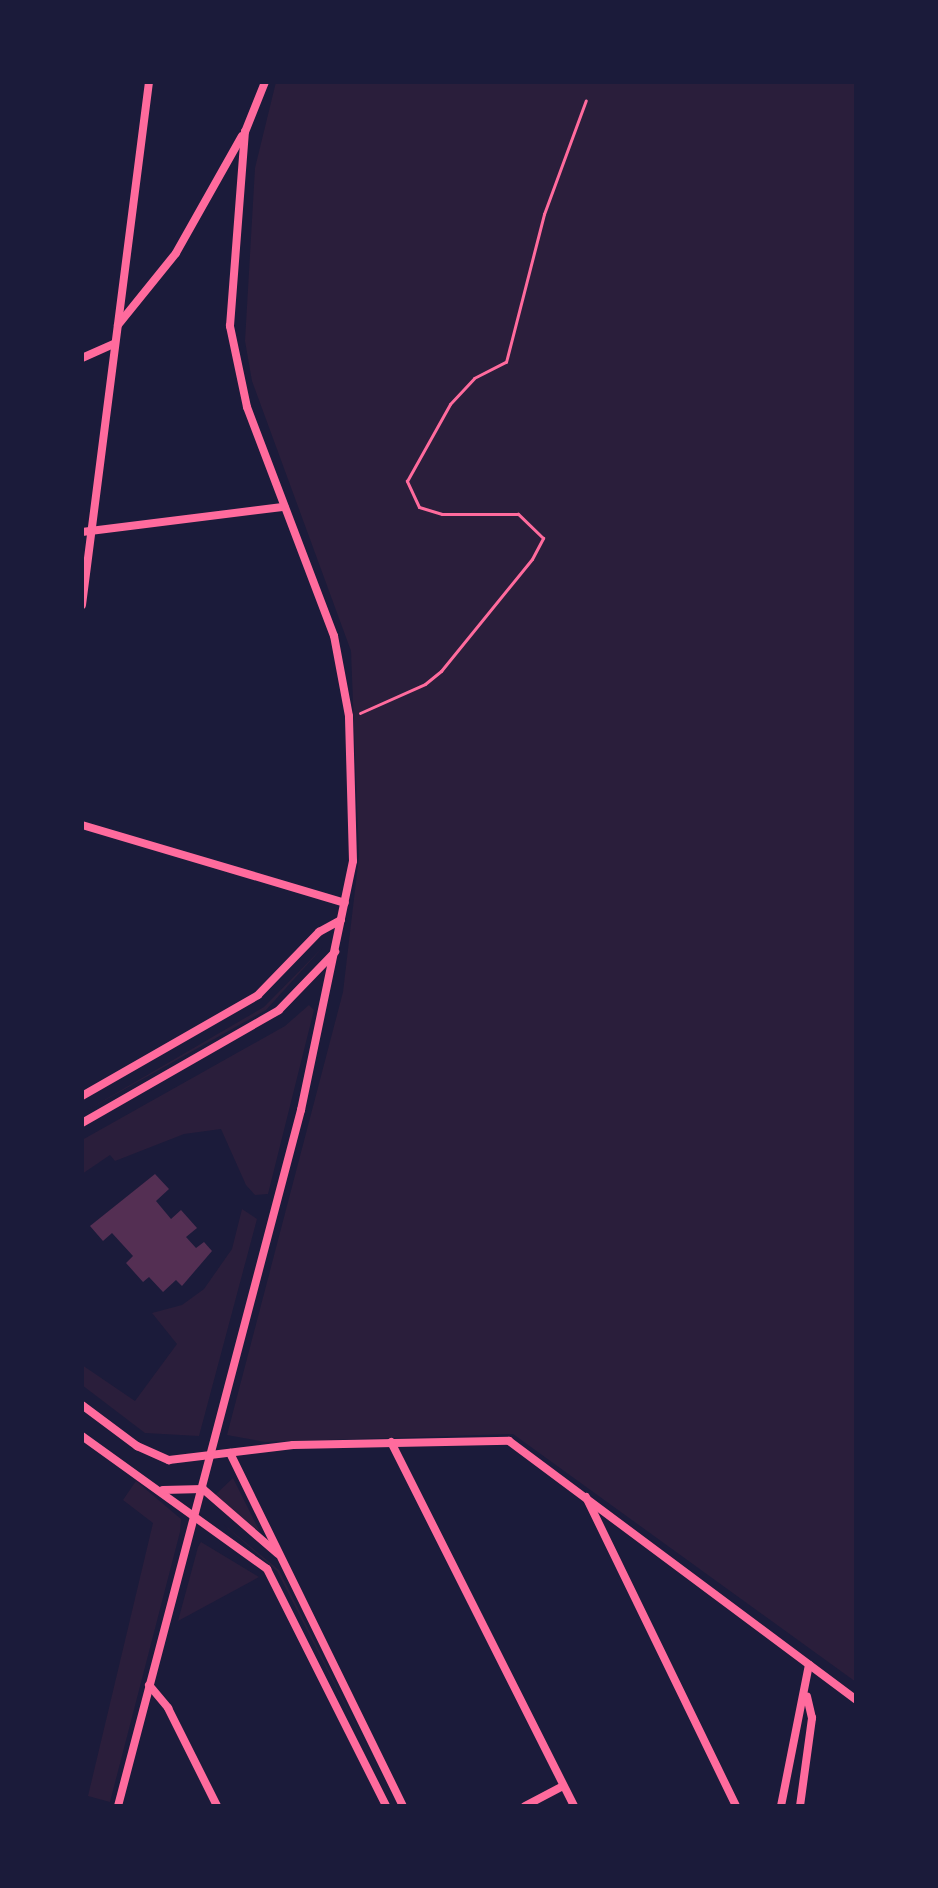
<!DOCTYPE html>
<html>
<head>
<meta charset="utf-8">
<style>
  body { margin:0 }
  #map { position:relative; width:938px; height:1888px; overflow:hidden; background:#1b1b3a; font-family:"DejaVu Sans",sans-serif }
  div>[style] { position:absolute }
  .green>* { inset:0; background:#2a1e3b }
  .building>* { inset:0; background:#542f53 }
  .path>* { height:3px; margin:-1.5px; padding:0 1.5px; transform-origin:1.5px; border-radius:1.5px; background:#ff6b9d }
  .minor>* { height:8px; margin:-4px; padding:0 4px; transform-origin:4px; border-radius:4px; background:#ff6b9d }
  span { translate:-50% -50%; white-space:nowrap; text-align:center; line-height:1.15; -webkit-text-stroke:7px #1b1b3a; paint-order:stroke }
  .frame { position:absolute; inset:0; border:84px solid #1b1b3a; pointer-events:none }
</style>
</head>
<body>
<div id="map">
  <div class="green">
    <div style="clip-path:polygon(276px 82px,856px 82px,856px 1682px,513px 1434px,265px 1442px,227px 1435px,343px 992px,359px 856px,351px 651px,252px 381px,245px 341px,255px 168px)"></div>
    <div style="clip-path:polygon(324px 946px,266px 1010px,82px 1113px,264px 1007px)"></div>
    <div style="clip-path:polygon(309px 1005px,314px 1010px,268px 1194px,255px 1195px,246px 1185px,221px 1129px,184px 1134px,115px 1161px,110px 1155px,82px 1174px,82px 1140px,285px 1026px)"></div>
    <div style="clip-path:polygon(242px 1209px,257px 1219px,199px 1436px,145px 1433px,82px 1385px,82px 1365px,135px 1401px,177px 1344px,152px 1313px,182px 1305px,204px 1289px,232px 1249px)"></div>
    <div style="clip-path:polygon(233px 1478px,260px 1532px,213px 1497px)"></div>
    <div style="clip-path:polygon(136px 1481px,181px 1519px,180px 1532px,110px 1802px,88px 1796px,153px 1523px,123px 1500px)"></div>
    <div style="clip-path:polygon(222px 1523px,279px 1570px,396px 1806px,277px 1571px)"></div>
    <div style="clip-path:polygon(201px 1542px,259px 1577px,178px 1621px,198px 1547px)"></div>
  </div>
  <div class="building">
    <div style="clip-path:polygon(155px 1174px,169px 1189px,156px 1201px,171px 1219px,181px 1210px,197px 1228px,186px 1237px,196px 1248px,204px 1242px,212px 1251px,182px 1286px,176px 1280px,163px 1292px,149px 1277px,143px 1282px,126px 1263px,133px 1256px,112px 1233px,103px 1241px,90px 1226px)"></div>
  </div>
  <div class="path">
    <div style="left:360px;top:713px;width:71px;rotate:-24deg"></div>
    <div style="left:425px;top:684px;width:21px;rotate:-39deg"></div>
    <div style="left:441px;top:671px;width:144px;rotate:-50.9deg"></div>
    <div style="left:532px;top:559px;width:24px;rotate:-62deg"></div>
    <div style="left:543px;top:538px;width:35px;rotate:-136deg"></div>
    <div style="left:518px;top:514px;width:76px;rotate:180deg"></div>
    <div style="left:442px;top:514px;width:24px;rotate:-163deg"></div>
    <div style="left:419px;top:507px;width:29px;rotate:-115deg"></div>
    <div style="left:407px;top:481px;width:88px;rotate:-60.8deg"></div>
    <div style="left:450px;top:404px;width:35px;rotate:-47deg"></div>
    <div style="left:474px;top:378px;width:36px;rotate:-27deg"></div>
    <div style="left:506px;top:362px;width:153px;rotate:-75.6deg"></div>
    <div style="left:544px;top:214px;width:121px;rotate:-69.8deg"></div>
  </div>
  <div class="minor">
    <div style="left:118px;top:325px;width:92px;rotate:-51.1deg"></div>
    <div style="left:176px;top:253px;width:134px;rotate:-60.6deg"></div>
    <div style="left:82px;top:358px;width:36px;rotate:-24deg"></div>
    <div style="left:82px;top:532px;width:204px;rotate:-7.1deg"></div>
    <div style="left:82px;top:605px;width:527px;rotate:-82.7deg"></div>
    <div style="left:82px;top:825px;width:274px;rotate:16.5deg"></div>
    <div style="left:82px;top:1096px;width:203px;rotate:-29.8deg"></div>
    <div style="left:258px;top:995px;width:88px;rotate:-45.9deg"></div>
    <div style="left:319px;top:932px;width:25px;rotate:-29deg"></div>
    <div style="left:82px;top:1123px;width:227px;rotate:-29.8deg"></div>
    <div style="left:279px;top:1010px;width:81px;rotate:-46deg"></div>
    <div style="left:82px;top:1405px;width:69px;rotate:36.7deg"></div>
    <div style="left:137px;top:1446px;width:35px;rotate:24deg"></div>
    <div style="left:169px;top:1460px;width:125px;rotate:-6.9deg"></div>
    <div style="left:293px;top:1445px;width:216px;rotate:-1.1deg"></div>
    <div style="left:509px;top:1441px;width:433px;rotate:36.7deg"></div>
    <div style="left:82px;top:1436px;width:228px;rotate:35.7deg"></div>
    <div style="left:267px;top:1569px;width:265px;rotate:63.3deg"></div>
    <div style="left:391px;top:1442px;width:407px;rotate:63.3deg"></div>
    <div style="left:230px;top:1453px;width:393px;rotate:63.9deg"></div>
    <div style="left:203px;top:1489px;width:99px;rotate:40.9deg"></div>
    <div style="left:163px;top:1490px;width:40px;rotate:-1.4deg"></div>
    <div style="left:586px;top:1497px;width:343px;rotate:64.1deg"></div>
    <div style="left:149px;top:1685px;width:30px;rotate:50deg"></div>
    <div style="left:168px;top:1708px;width:110px;rotate:63.4deg"></div>
    <div style="left:118px;top:1806px;width:720px;rotate:-75.27deg"></div>
    <div style="left:301px;top:1110px;width:254px;rotate:-78.2deg"></div>
    <div style="left:353px;top:861px;width:145px;rotate:-91.6deg"></div>
    <div style="left:349px;top:716px;width:81px;rotate:-100.6deg"></div>
    <div style="left:334px;top:636px;width:245px;rotate:-110.8deg"></div>
    <div style="left:247px;top:407px;width:83px;rotate:-101.9deg"></div>
    <div style="left:230px;top:326px;width:195px;rotate:-85.6deg"></div>
    <div style="left:245px;top:132px;width:54px;rotate:-68.2deg"></div>
    <div style="left:525px;top:1806px;width:43px;rotate:-27.8deg"></div>
    <div style="left:781px;top:1806px;width:144px;rotate:-78.8deg"></div>
    <div style="left:800px;top:1806px;width:89px;rotate:-82.2deg"></div>
    <div style="left:812px;top:1718px;width:22px;rotate:-103deg"></div>
  </div>
  <div class="frame"></div>
</div>
</body>
</html>
